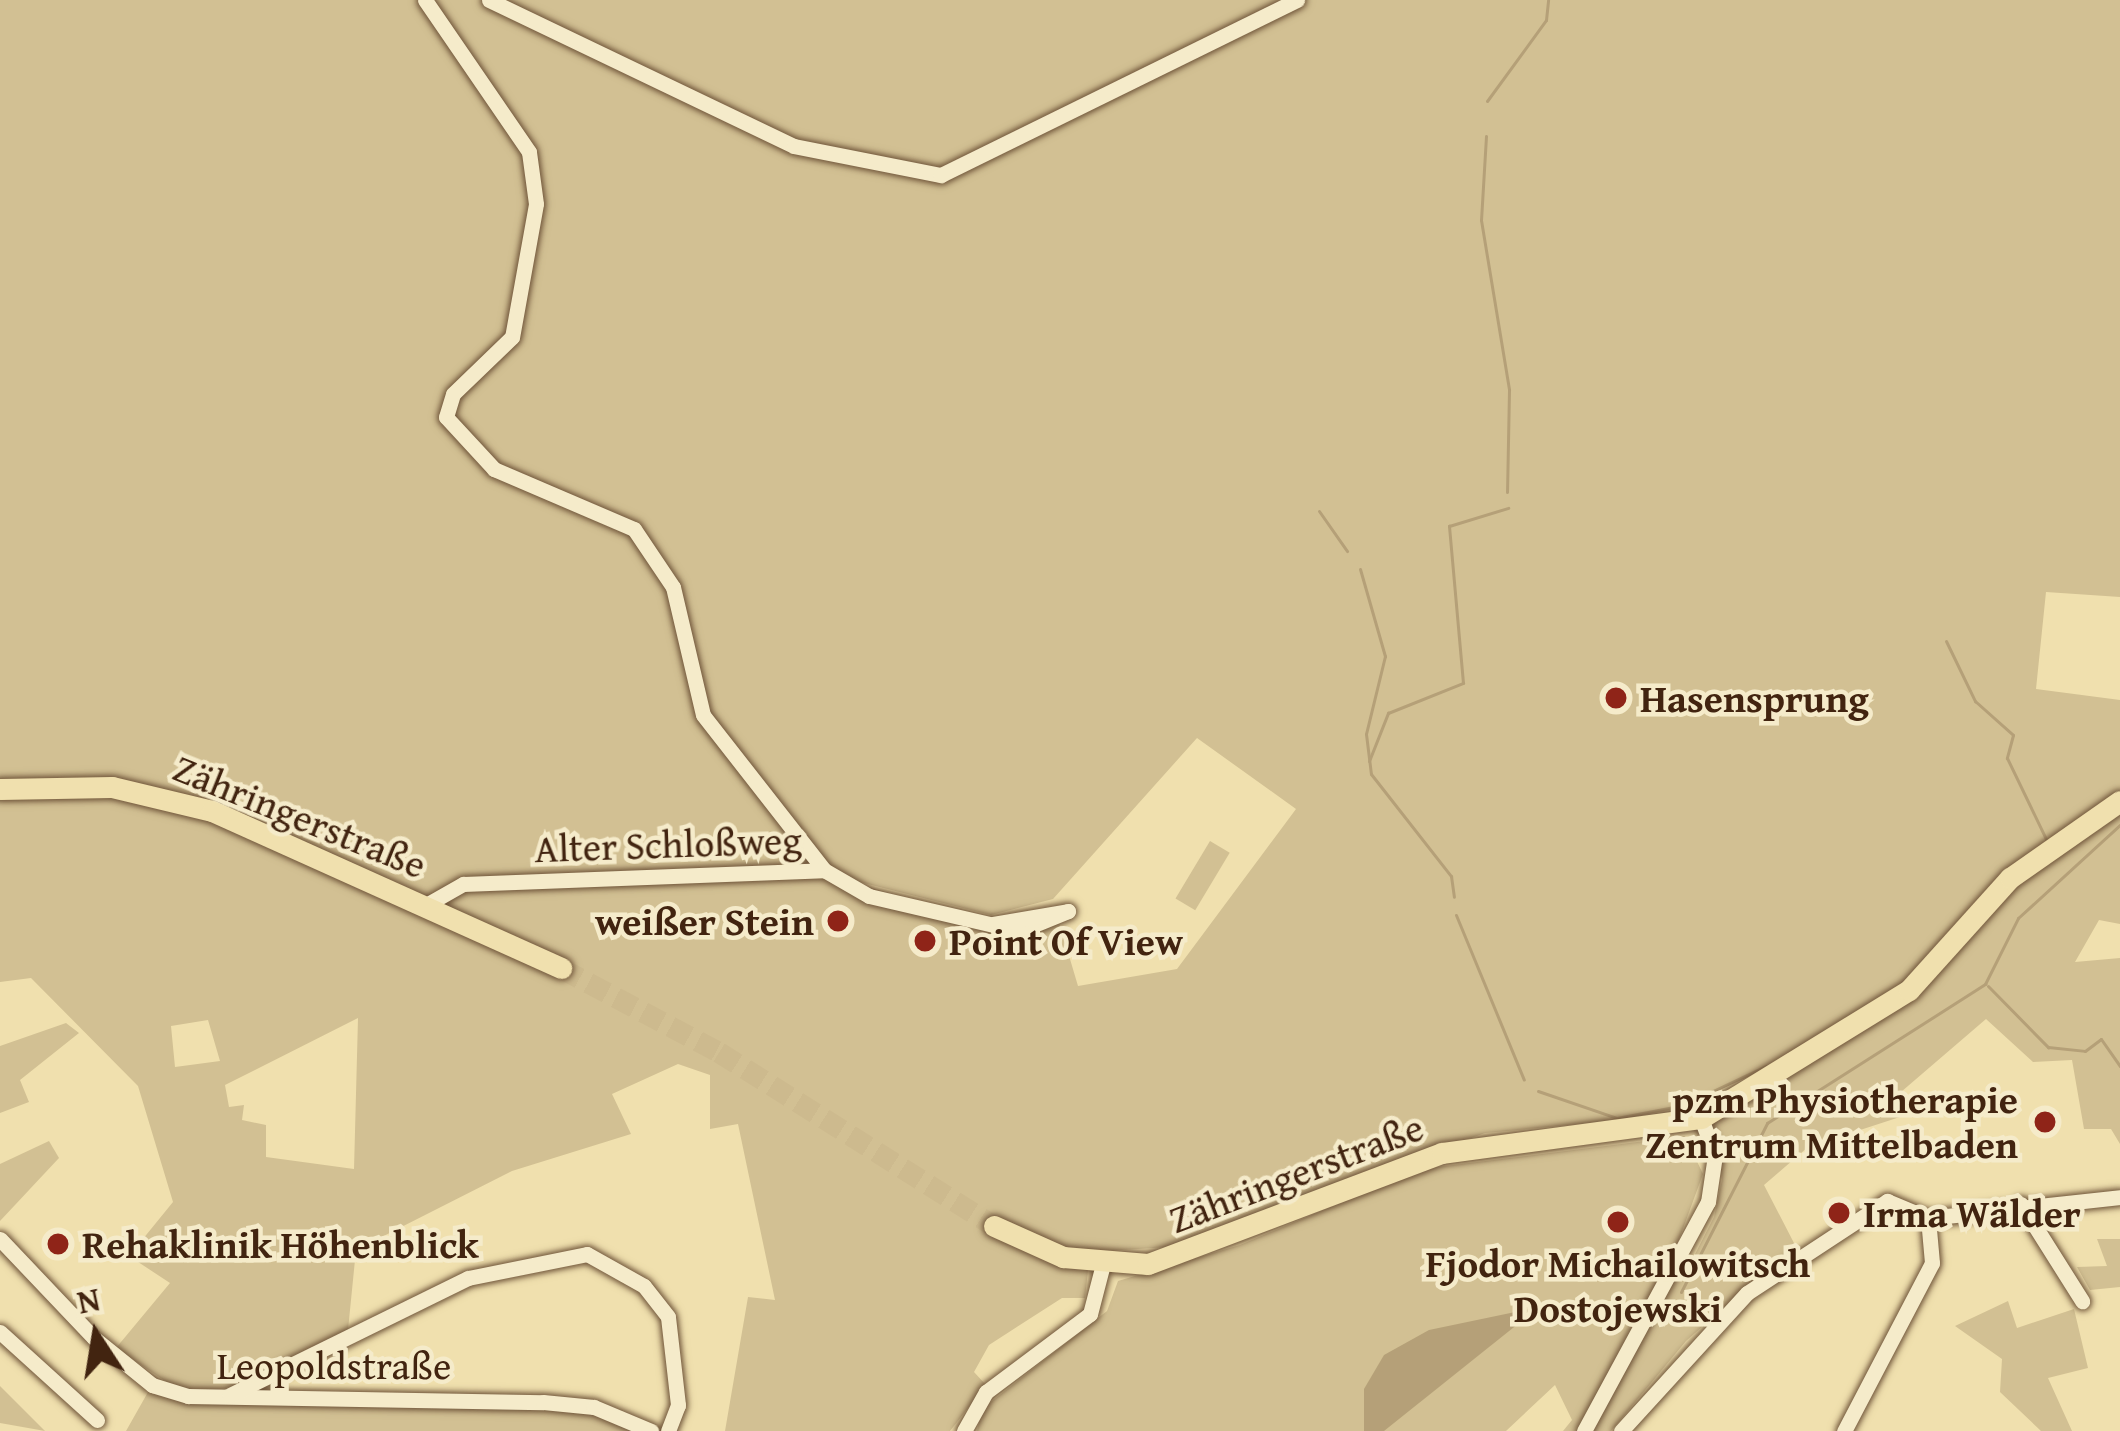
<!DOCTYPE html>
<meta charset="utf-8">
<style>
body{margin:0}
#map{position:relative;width:2120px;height:1431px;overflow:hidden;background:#f0e0ae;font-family:"Gentium Book Plus",serif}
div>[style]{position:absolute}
.green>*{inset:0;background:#d2c093;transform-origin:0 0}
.water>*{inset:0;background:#b5a078}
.stream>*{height:3px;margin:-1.5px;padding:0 1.5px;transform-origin:1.5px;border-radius:1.5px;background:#b5a078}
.major-tunnel>*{height:21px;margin-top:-10.5px;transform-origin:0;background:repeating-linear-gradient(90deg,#cdba8e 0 21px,transparent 0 31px)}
.roads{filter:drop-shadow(0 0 3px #6e5338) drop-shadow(0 0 3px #6e5338)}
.minor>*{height:15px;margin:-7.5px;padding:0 7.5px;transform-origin:7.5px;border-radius:7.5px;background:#f5ebca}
.major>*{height:21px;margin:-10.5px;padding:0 10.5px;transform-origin:10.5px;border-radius:10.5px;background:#f0e0ae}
.dots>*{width:33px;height:33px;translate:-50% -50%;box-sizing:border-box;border:6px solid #f5ebca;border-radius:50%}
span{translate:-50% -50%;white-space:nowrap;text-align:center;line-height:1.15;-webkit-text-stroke:9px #f5ebca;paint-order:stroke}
.poi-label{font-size:39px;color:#422410;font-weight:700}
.left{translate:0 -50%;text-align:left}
.right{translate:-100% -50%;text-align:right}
.street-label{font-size:39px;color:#422410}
.north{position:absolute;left:36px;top:1275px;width:120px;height:120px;-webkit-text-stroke:9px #f5ebca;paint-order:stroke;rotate:348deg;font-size:33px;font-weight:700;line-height:48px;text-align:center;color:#422410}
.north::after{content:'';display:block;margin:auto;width:42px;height:54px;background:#422410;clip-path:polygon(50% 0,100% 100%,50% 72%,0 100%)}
</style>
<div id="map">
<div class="green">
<i style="clip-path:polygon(evenodd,0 0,2120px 0,2120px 597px,2046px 592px,2036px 689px,2120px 700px,2120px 791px,1998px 878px,1961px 948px,2035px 866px,2120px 807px,2120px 924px,2099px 920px,2075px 962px,2120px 958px,2120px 1144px,2111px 1129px,2084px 1129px,2072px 1060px,2033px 1062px,1986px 1019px,1894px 1098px,1900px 1117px,1808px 1147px,1764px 1185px,1795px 1245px,1686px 1341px,1611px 1431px,1563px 1431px,1572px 1420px,1555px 1385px,1506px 1431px,977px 1431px,982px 1409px,1107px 1311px,1118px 1281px,1240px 1245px,1421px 1169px,1685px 1136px,1703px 1174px,1663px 1283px,1692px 1260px,1714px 1217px,1722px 1180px,1713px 1123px,1780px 1084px,1781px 1060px,1665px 1116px,1485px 1133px,1169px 1247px,1090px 1252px,1085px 1298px,1062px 1298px,989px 1345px,974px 1372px,986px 1385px,950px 1431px,725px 1431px,748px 1297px,775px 1300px,738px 1124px,710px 1129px,710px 1075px,678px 1064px,612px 1094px,631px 1134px,512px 1171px,356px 1250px,348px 1330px,239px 1385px,193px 1395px,594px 1407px,651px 1431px,126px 1431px,152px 1385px,180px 1391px,116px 1348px,170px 1283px,129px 1256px,173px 1202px,138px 1086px,31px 978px,0 982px,0 0,1197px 738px,1296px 809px,1177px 969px,1078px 986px,1059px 922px,978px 922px,832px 875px,991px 915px,1053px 899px,1197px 738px,0 0,358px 1018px,354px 1169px,266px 1157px,266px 1125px,242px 1120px,244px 1105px,229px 1107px,225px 1085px,358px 1018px,0 0,208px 1020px,220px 1061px,175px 1067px,171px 1026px,208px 1020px)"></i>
<i style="left:1210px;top:841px;width:23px;height:67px;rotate:31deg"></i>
<i style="clip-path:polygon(66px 1023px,79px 1033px,20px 1080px,29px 1102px,0 1113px,0 1046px)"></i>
<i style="clip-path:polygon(49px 1141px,59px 1158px,0 1221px,0 1164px)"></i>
<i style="clip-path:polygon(2097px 1239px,2120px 1239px,2120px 1287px,2090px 1290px,2077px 1267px,2107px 1266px)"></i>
<i style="clip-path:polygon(2008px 1301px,2017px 1328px,2074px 1309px,2088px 1368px,2048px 1378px,2072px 1431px,2041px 1431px,2000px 1392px,2002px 1359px,1955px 1326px)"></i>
<i style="clip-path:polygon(0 1386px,45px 1431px,0 1423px)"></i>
</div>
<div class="water">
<i style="clip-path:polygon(1539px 1307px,1384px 1431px,1364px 1431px,1364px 1389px,1384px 1355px,1429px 1330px)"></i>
</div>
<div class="stream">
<i style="left:1487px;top:101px;width:100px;rotate:-53.9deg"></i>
<i style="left:1546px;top:20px;width:20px;rotate:-84deg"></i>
<i style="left:1486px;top:136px;width:84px;rotate:93.4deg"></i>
<i style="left:1481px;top:220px;width:172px;rotate:80.6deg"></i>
<i style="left:1509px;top:390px;width:102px;rotate:91.1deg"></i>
<i style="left:1319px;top:511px;width:49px;rotate:55deg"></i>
<i style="left:1360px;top:569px;width:91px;rotate:74deg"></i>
<i style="left:1385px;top:656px;width:80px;rotate:103.7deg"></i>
<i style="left:1366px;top:734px;width:40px;rotate:82.9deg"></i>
<i style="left:1371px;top:774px;width:130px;rotate:51.9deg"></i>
<i style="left:1451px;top:876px;width:21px;rotate:82deg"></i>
<i style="left:1946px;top:641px;width:67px;rotate:64.2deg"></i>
<i style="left:1975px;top:701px;width:51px;rotate:41.8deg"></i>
<i style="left:2013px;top:735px;width:24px;rotate:105deg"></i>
<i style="left:2007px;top:758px;width:90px;rotate:64.3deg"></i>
<i style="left:1369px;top:761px;width:52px;rotate:-68.4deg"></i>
<i style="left:1388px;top:713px;width:81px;rotate:-21.8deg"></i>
<i style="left:1463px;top:683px;width:158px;rotate:-95.1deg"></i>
<i style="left:1449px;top:526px;width:62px;rotate:-17deg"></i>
<i style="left:1456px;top:915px;width:178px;rotate:67.6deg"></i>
<i style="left:1988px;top:986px;width:86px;rotate:45.5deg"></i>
<i style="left:2048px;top:1047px;width:37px;rotate:6deg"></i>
<i style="left:2085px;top:1051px;width:20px;rotate:-37deg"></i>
<i style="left:2101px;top:1039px;width:33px;rotate:55deg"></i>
<i style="left:1538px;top:1091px;width:83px;rotate:18.9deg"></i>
<i style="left:1617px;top:1118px;width:67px;rotate:-11.1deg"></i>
<i style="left:1683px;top:1105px;width:92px;rotate:-25.2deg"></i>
<i style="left:1681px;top:1292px;width:190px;rotate:-63deg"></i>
<i style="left:1767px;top:1123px;width:259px;rotate:-32.5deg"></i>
<i style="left:1985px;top:984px;width:74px;rotate:-63.4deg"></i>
<i style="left:2018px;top:918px;width:138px;rotate:-42.4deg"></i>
</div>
<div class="major-tunnel">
<i style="left:561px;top:968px;width:179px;rotate:28deg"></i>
<i style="left:719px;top:1052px;width:325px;rotate:32.3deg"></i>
</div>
<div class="roads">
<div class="minor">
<i style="left:425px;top:0;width:184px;rotate:55.6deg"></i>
<i style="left:529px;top:152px;width:52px;rotate:82.3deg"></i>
<i style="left:536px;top:204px;width:135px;rotate:100.2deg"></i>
<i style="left:512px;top:337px;width:82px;rotate:136deg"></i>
<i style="left:453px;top:394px;width:24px;rotate:107deg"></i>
<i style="left:446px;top:417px;width:71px;rotate:47.3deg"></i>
<i style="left:494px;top:469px;width:152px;rotate:23.2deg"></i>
<i style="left:634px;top:529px;width:70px;rotate:56.1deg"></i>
<i style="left:673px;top:587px;width:131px;rotate:76.8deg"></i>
<i style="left:703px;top:715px;width:197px;rotate:52deg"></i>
<i style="left:489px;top:0;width:338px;rotate:25.6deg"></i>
<i style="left:794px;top:146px;width:150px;rotate:11.2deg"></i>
<i style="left:941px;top:175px;width:397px;rotate:-26.2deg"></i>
<i style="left:824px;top:870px;width:52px;rotate:30deg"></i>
<i style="left:869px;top:896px;width:154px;rotate:13.1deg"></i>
<i style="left:1019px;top:931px;width:53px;rotate:-22.2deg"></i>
<i style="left:426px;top:905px;width:43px;rotate:-29.6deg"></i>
<i style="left:463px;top:884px;width:361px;rotate:-2.2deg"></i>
<i style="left:993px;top:924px;width:76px;rotate:-9.8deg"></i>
<i style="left:2021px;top:1204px;width:115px;rotate:57.8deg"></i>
<i style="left:1928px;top:1218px;width:193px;rotate:-6.2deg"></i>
<i style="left:0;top:1239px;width:137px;rotate:46.5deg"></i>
<i style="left:94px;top:1338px;width:75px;rotate:39deg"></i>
<i style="left:152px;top:1385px;width:38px;rotate:17deg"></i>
<i style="left:188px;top:1396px;width:355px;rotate:1deg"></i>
<i style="left:543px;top:1402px;width:51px;rotate:5.6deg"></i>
<i style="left:594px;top:1407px;width:62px;rotate:22.8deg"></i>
<i style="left:0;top:1332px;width:131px;rotate:42.2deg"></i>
<i style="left:230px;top:1395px;width:265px;rotate:-26.2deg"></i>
<i style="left:468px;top:1278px;width:121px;rotate:-11.4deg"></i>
<i style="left:587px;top:1254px;width:65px;rotate:29.3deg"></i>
<i style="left:644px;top:1286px;width:39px;rotate:52deg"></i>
<i style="left:668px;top:1317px;width:89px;rotate:83.5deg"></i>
<i style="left:678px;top:1405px;width:28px;rotate:111deg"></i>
<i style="left:964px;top:1431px;width:45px;rotate:-60.6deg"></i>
<i style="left:986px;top:1392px;width:130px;rotate:-36.9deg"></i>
<i style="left:1090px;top:1314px;width:52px;rotate:-75.4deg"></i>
<i style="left:1584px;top:1431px;width:260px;rotate:-61.6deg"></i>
<i style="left:1708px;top:1202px;width:48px;rotate:-81.5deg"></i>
<i style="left:1715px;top:1155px;width:40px;rotate:-111deg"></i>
<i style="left:1621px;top:1431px;width:187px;rotate:-47.6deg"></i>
<i style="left:1747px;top:1293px;width:168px;rotate:-33.3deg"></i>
<i style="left:1887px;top:1201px;width:44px;rotate:22.5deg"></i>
<i style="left:1928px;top:1218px;width:45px;rotate:84.9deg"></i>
<i style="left:1932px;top:1263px;width:190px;rotate:117.6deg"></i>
</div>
<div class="major">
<i style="left:0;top:789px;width:112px;rotate:-1deg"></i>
<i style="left:112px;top:787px;width:103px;rotate:13.5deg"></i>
<i style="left:212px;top:811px;width:383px;rotate:24.2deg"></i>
<i style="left:994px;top:1226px;width:76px;rotate:24.2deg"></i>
<i style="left:1063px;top:1257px;width:85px;rotate:4.7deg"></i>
<i style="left:1148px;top:1264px;width:314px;rotate:-20.7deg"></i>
<i style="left:1442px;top:1153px;width:261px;rotate:-7.7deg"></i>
<i style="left:1701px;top:1118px;width:244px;rotate:-31.6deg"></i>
<i style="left:1909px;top:990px;width:151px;rotate:-48deg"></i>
<i style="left:2010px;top:878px;width:134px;rotate:-35deg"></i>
</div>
</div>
<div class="dots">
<i style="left:1616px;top:698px;background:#8f2418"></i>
<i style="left:838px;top:921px;background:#8f2418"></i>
<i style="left:925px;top:941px;background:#8f2418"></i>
<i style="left:2045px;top:1122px;background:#8f2418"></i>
<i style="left:1839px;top:1213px;background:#8f2418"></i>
<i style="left:1618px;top:1222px;background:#8f2418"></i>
<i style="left:58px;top:1244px;background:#8f2418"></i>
</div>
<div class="poi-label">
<span class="left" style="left:1640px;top:698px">Hasensprung</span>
<span class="right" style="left:814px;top:921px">weißer Stein</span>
<span class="left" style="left:949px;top:941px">Point Of View</span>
<span class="right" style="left:2018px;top:1122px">pzm Physiotherapie<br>Zentrum Mittelbaden</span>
<span class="left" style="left:1863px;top:1213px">Irma Wälder</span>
<span class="left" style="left:82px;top:1244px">Rehaklinik Höhenblick</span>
<span style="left:1618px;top:1286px">Fjodor Michailowitsch<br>Dostojewski</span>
</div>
<div class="street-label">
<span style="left:300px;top:816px;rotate:22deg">Zähringerstraße</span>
<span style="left:668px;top:844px;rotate:-2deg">Alter Schloßweg</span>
<span style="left:1296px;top:1173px;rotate:-21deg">Zähringerstraße</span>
<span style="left:334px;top:1365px">Leopoldstraße</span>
</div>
<div class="north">N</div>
</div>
